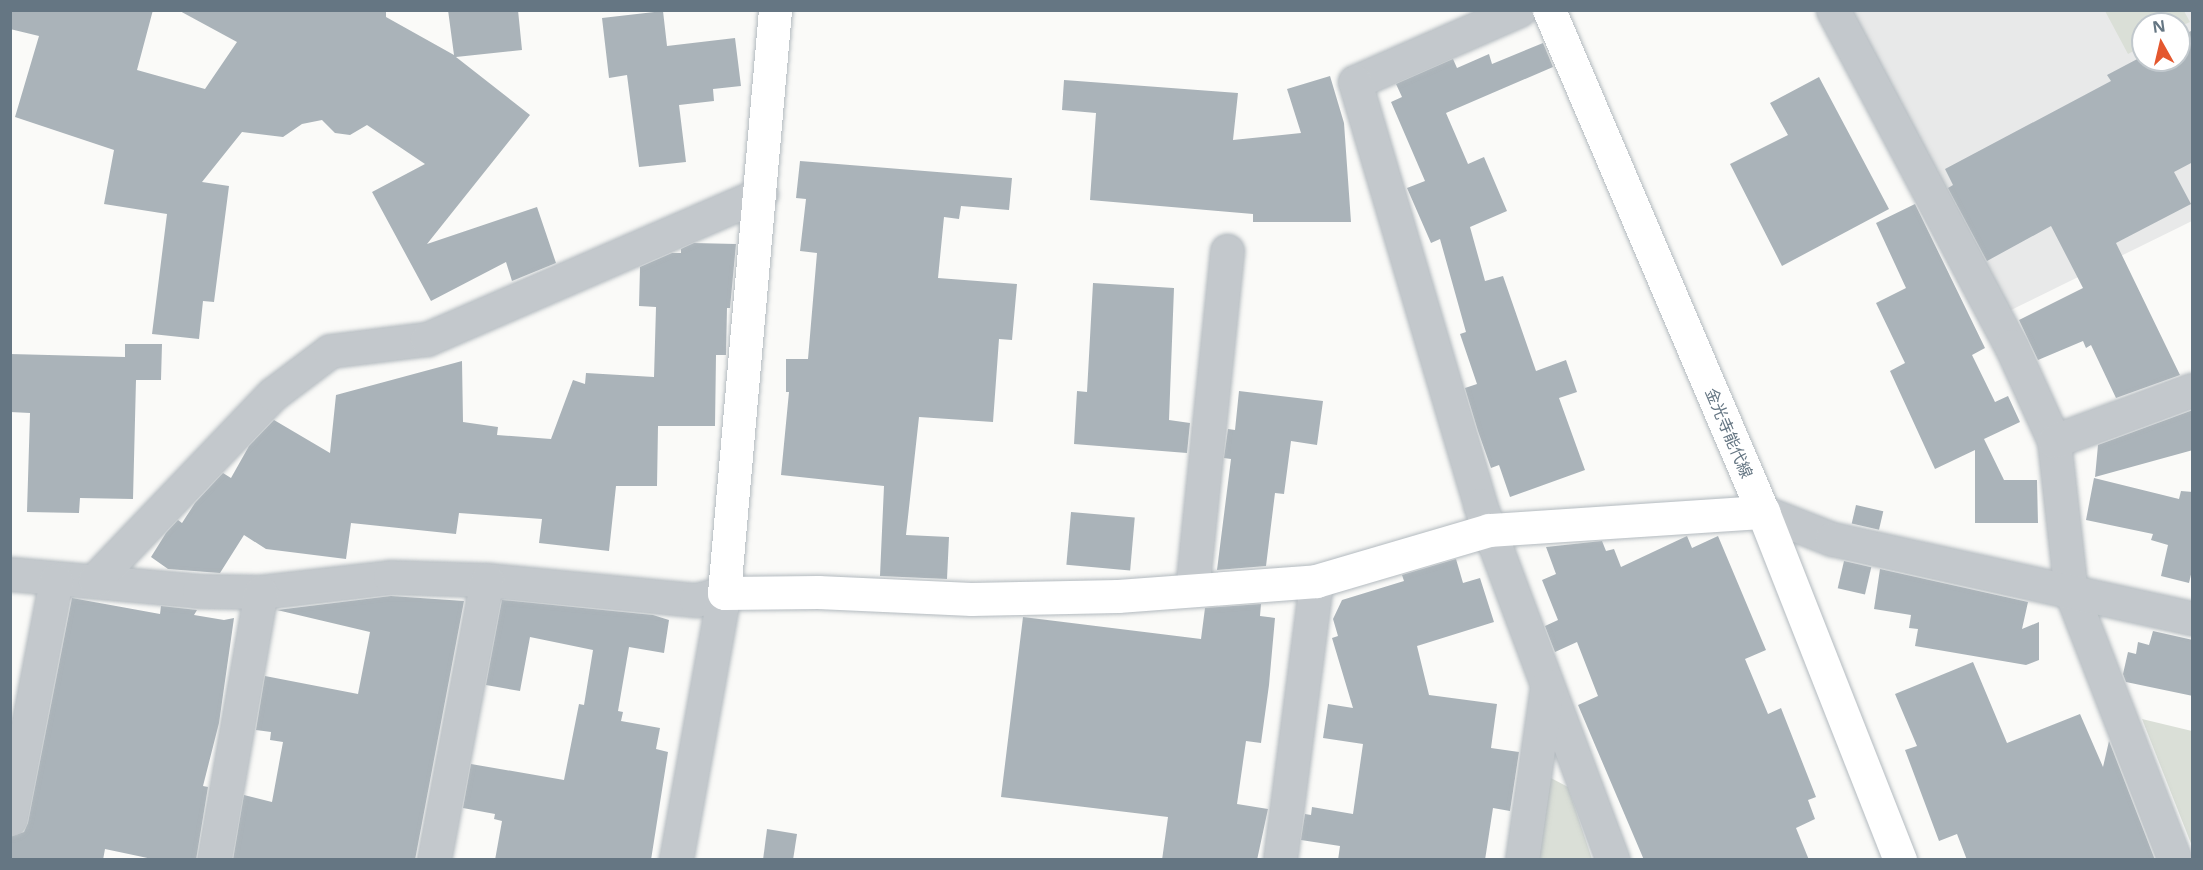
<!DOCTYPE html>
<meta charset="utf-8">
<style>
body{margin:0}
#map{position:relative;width:2203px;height:870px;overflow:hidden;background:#fafaf8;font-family:"Open Sans","Noto Sans JP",sans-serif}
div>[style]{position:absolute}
.built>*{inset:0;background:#e8e9e9}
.green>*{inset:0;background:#dadfd7}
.building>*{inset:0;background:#aab3b9;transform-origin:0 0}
.roads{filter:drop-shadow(0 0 2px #b3babf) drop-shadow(0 0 2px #b3babf)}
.street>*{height:33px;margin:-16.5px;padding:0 16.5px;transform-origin:16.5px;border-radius:16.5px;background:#c3c8cc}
.secondary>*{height:33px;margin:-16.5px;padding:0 16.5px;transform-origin:16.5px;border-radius:16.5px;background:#fff}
span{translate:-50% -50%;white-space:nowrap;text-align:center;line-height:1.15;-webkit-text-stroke:6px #fff;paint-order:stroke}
.street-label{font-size:16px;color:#657683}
.frame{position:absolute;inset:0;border:12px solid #657683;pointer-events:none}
.north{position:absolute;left:2131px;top:12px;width:60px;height:60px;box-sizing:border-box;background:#fff;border:2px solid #c1c8cd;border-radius:50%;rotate:352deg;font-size:16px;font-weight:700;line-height:24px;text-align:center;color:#657683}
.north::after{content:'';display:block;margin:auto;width:21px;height:27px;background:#e4572e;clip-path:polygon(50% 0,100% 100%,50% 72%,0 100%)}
</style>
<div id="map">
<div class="built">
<i style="clip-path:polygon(evenodd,1852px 11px,2192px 11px,2192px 221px,2009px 311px,1852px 11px,2143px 24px,2179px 24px,2179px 60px,2143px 60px,2143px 24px)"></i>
</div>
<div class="green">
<i style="clip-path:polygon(2105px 11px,2184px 11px,2190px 22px,2179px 27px,2179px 24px,2143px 24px,2143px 46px,2128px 54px)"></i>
<i style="clip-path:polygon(2142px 719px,2192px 731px,2192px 846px)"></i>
<i style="clip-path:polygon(1549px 777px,1568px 787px,1592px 859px,1539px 860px)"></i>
</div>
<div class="building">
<i style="clip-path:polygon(10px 10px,153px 10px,137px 70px,205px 89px,237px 42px,178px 10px,386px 10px,386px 17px,454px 55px,448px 10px,518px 10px,522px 50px,456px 57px,530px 115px,427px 244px,537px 207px,556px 263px,512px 281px,506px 262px,431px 301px,372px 192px,425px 164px,367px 125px,350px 135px,335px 133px,322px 120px,302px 124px,283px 137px,242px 132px,202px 182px,229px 186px,214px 302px,203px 301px,199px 339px,152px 334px,167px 214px,104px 204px,114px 150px,15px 117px,39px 36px,10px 29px)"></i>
<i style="clip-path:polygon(663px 11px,667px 46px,735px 38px,741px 86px,713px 89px,714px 101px,679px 105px,686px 162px,639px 167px,627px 75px,609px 78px,602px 18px)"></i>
<i style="clip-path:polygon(2193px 30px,2193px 162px,2174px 172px,2191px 204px,2116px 243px,2180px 375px,2116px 398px,2091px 345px,2086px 348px,2083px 341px,2038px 360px,2019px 320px,2083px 288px,2051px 226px,1987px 261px,1948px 188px,1953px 185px,1945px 169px,2111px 81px,2107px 75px,2143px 56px,2143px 60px,2179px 60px,2179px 37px)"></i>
<i style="clip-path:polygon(1543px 43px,1553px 67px,1446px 113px,1468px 164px,1484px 157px,1507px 211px,1470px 227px,1485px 281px,1503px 276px,1536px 371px,1566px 360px,1577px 392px,1559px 398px,1585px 470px,1510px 497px,1499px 465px,1491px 468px,1478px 431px,1465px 388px,1477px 384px,1460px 334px,1466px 332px,1440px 239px,1431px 243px,1407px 188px,1425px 181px,1391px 102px,1402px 97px,1396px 84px,1453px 59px,1457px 68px,1489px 54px,1492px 64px)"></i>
<i style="clip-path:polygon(1330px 76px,1344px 123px,1351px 222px,1253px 222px,1253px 214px,1090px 200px,1096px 113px,1062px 110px,1064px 80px,1238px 93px,1233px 140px,1301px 133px,1287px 89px)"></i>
<i style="clip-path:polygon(1819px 77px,1889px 209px,1782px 266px,1730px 164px,1788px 135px,1770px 103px)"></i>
<i style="clip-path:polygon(800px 161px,1012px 178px,1009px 210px,961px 206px,959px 219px,944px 217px,938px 278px,1017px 284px,1012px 340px,999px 339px,993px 422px,919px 417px,906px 535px,949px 537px,947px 579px,880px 576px,884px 486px,781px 475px,789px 392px,786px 392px,786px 359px,808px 359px,817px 253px,800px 251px,806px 199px,796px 198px)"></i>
<i style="clip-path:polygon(1915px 204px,1985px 348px,1972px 355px,1995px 402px,2008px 396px,2020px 422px,1984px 439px,2004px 480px,2037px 480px,2038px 523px,1975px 523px,1975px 450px,1935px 469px,1890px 371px,1905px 363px,1876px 303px,1906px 288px,1876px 223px)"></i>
<i style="clip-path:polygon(694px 243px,736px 244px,730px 308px,727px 308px,726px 355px,716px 355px,715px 426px,658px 426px,657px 486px,616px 486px,609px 551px,539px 543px,542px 519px,459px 513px,456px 534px,351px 523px,346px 559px,266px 549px,244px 535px,220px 573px,168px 569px,151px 557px,166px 533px,178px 520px,182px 523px,195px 503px,223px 473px,231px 478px,249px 446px,274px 420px,330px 453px,336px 395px,462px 361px,463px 422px,498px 427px,497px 435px,551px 439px,573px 380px,585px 384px,586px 373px,654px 377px,656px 307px,639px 306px,640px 267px,672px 253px,681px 253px,681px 249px)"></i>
<i style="clip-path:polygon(1093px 283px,1174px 288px,1169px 420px,1190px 423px,1187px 453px,1074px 444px,1077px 391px,1087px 392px)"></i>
<i style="clip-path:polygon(125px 344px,162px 344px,161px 380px,136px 380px,133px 499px,80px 498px,79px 513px,27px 512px,30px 413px,10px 412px,10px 354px,125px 357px)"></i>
<i style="clip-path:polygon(1239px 391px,1323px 401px,1317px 445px,1291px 441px,1284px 494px,1275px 493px,1266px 566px,1217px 570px,1231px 459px,1224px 458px,1228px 429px,1235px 430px)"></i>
<i style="clip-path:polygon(2193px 410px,2193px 450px,2095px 477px,2098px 445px)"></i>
<i style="clip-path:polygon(2094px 478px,2179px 499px,2181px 491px,2193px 492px,2193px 566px,2189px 583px,2161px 576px,2168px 545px,2151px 540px,2153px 534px,2086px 520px)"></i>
<i style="left:1856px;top:505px;width:28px;height:19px;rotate:13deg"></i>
<i style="left:1071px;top:512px;width:64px;height:53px;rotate:5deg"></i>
<i style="clip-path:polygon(1687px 536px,1692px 548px,1718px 536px,1766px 650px,1745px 659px,1768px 714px,1781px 708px,1816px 797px,1808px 800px,1815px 819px,1796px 828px,1809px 860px,1644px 860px,1578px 705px,1598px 696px,1577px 642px,1555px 652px,1545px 626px,1558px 620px,1542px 580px,1556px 574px,1546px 547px,1602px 541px,1606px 551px,1614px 549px,1621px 567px)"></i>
<i style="clip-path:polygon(1456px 559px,1463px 583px,1480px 578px,1494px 622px,1417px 646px,1429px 695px,1497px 704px,1491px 748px,1519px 752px,1510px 811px,1493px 808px,1485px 860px,1338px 860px,1340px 846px,1301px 840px,1305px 814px,1311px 815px,1312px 807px,1353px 814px,1363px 744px,1323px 738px,1328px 704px,1353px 708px,1332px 638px,1338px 636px,1333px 619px,1342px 600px,1404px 581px,1402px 575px)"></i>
<i style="left:1844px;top:561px;width:28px;height:28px;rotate:13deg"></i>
<i style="clip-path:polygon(1880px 569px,2028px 602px,2022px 629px,2039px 622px,2039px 660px,2026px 665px,1915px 646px,1918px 629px,1909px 628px,1911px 615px,1874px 609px)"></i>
<i style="clip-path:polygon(391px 596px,464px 601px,415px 860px,233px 860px,244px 795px,272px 802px,283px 742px,270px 740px,271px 732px,256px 730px,265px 676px,358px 694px,370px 632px,277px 610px)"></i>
<i style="clip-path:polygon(72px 598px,160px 614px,161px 606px,197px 610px,194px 615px,224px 620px,234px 618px,219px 723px,203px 786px,208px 787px,196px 860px,157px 860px,105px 849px,103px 860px,10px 860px,10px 837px,24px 832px,28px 823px)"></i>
<i style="clip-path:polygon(502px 600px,653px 615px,669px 620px,664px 653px,629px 647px,618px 711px,623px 712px,621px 721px,660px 728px,656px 749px,668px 752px,651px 860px,495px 860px,502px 821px,494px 819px,495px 814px,463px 808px,471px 764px,564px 780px,579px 704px,584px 705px,593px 650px,530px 637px,520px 691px,486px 685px)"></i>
<i style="clip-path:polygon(1261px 604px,1260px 616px,1275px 618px,1269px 685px,1261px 743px,1246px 741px,1237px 804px,1268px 809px,1257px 860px,1162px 860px,1168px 817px,1001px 797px,1023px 617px,1201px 639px,1205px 608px)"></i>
<i style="clip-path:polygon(2153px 631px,2193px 640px,2193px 696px,2126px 682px,2123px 674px,2128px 652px,2136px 654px,2138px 642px,2149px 645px)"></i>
<i style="clip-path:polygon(1973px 662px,2007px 743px,2080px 714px,2103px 767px,2109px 741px,2155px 860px,1967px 860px,1957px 834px,1939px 841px,1905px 750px,1917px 746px,1895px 694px)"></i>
<i style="clip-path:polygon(767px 829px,797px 834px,793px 860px,763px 860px)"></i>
</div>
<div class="roads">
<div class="street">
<i style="left:1519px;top:10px;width:179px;rotate:156.3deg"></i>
<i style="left:1355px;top:82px;width:441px;rotate:73.5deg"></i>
<i style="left:1480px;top:505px;width:379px;rotate:69.5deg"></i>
<i style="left:1833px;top:10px;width:380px;rotate:62.1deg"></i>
<i style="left:2011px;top:346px;width:104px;rotate:65.6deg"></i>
<i style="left:2054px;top:441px;width:152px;rotate:83.6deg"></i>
<i style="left:2071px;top:592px;width:287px;rotate:68.8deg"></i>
<i style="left:2054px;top:441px;width:147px;rotate:-20.3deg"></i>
<i style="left:1763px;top:512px;width:74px;rotate:21.4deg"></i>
<i style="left:1832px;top:539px;width:369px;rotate:12.4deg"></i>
<i style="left:10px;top:574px;width:190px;rotate:5.1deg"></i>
<i style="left:199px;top:591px;width:62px;rotate:0.9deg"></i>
<i style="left:261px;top:592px;width:130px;rotate:-6.6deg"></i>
<i style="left:390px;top:577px;width:97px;rotate:1.8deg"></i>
<i style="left:487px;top:580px;width:210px;rotate:5.5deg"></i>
<i style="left:696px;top:600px;width:29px;rotate:-14deg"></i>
<i style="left:724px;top:593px;width:271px;rotate:100.2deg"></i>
<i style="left:95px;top:580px;width:257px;rotate:-46.3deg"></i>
<i style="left:273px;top:394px;width:71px;rotate:-37deg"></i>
<i style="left:330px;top:351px;width:98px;rotate:-7.1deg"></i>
<i style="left:427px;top:339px;width:364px;rotate:-23.5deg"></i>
<i style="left:1192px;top:590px;width:341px;rotate:-84.1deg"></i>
<i style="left:10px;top:819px;width:243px;rotate:-79.1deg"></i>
<i style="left:214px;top:860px;width:272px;rotate:-80.1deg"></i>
<i style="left:434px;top:860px;width:285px;rotate:-79.3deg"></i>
<i style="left:1280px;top:860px;width:281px;rotate:-82.6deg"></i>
<i style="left:1522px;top:860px;width:176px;rotate:-81.8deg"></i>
</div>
<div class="secondary">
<i style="left:775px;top:10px;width:585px;rotate:95deg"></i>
<i style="left:724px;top:593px;width:94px;rotate:-0.6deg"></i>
<i style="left:818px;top:592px;width:153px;rotate:2.6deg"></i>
<i style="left:971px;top:599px;width:147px;rotate:-1.2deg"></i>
<i style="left:1118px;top:596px;width:199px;rotate:-4.3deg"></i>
<i style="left:1316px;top:581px;width:180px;rotate:-16.4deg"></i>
<i style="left:1489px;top:530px;width:275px;rotate:-3.8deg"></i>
<i style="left:1549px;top:10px;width:546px;rotate:66.91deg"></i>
<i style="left:1763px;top:512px;width:374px;rotate:68.5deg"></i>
</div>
</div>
<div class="street-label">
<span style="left:1729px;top:433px;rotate:67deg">金光寺能代線</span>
</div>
<div class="frame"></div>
<div class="north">N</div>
</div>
